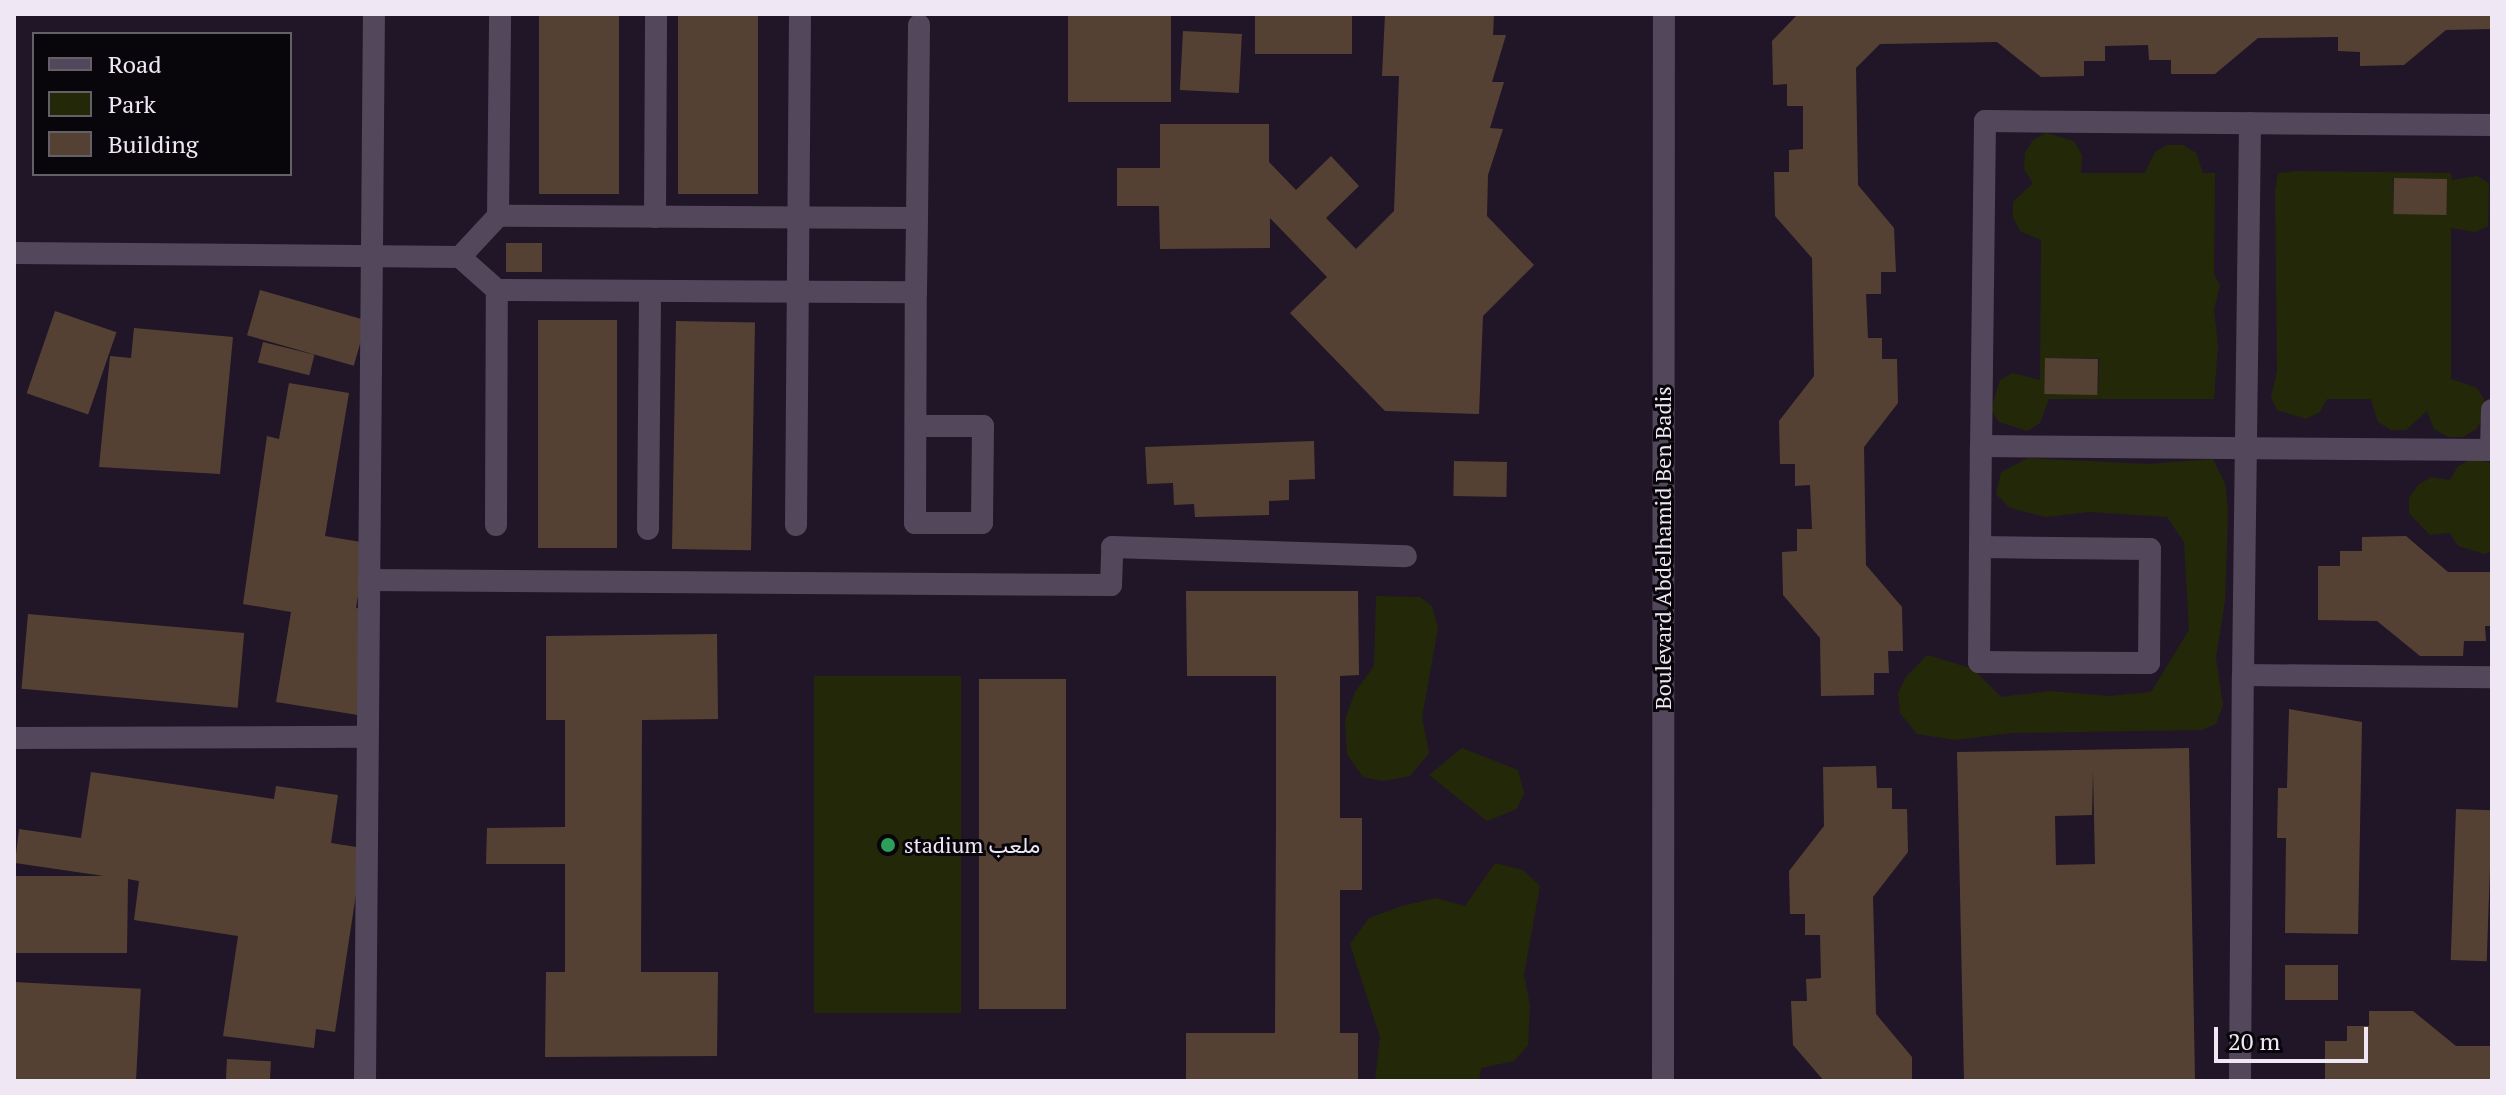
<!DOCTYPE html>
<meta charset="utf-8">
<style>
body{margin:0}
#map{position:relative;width:2506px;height:1095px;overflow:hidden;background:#211627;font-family:"PT Serif",Vazirmatn,serif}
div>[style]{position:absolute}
.green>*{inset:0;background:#232908;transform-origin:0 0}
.building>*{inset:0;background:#554133;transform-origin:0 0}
.minor>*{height:22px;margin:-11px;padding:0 11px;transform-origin:11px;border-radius:11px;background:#53475b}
.secondary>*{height:22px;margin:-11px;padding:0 11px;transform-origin:11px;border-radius:11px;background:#53475b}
.dots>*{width:22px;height:22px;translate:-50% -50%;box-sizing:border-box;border:4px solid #08050b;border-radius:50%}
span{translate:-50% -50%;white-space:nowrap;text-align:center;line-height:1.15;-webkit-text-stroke:6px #08050b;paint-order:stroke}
.street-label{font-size:22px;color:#efe8f4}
.poi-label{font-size:22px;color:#efe8f4}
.left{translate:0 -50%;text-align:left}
.frame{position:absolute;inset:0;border:16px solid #efe8f4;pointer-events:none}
.legend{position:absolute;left:32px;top:32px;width:260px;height:144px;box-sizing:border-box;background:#08050b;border:2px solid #646068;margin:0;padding:10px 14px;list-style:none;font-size:24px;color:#efe8f4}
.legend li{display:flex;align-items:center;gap:16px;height:40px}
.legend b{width:40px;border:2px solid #646068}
.scale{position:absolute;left:2214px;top:1027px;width:154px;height:36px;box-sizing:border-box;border:4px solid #efe8f4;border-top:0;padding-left:10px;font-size:24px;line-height:28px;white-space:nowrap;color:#efe8f4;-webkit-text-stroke:6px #08050b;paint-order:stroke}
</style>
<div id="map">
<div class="green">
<i style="clip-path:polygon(evenodd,2046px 133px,2074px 141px,2082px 155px,2081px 173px,2145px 173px,2155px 152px,2167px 145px,2183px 145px,2196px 153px,2203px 173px,2215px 173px,2214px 274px,2220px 285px,2214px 309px,2218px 346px,2214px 399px,2049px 399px,2040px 423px,2027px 431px,1999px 422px,1991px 409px,2000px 380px,2013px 373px,2040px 380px,2041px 240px,2020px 231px,2013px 217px,2013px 202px,2033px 183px,2024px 169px,2025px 153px,2033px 140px,2046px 133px,2046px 358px,2099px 358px,2098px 394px,2048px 394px,2046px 358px)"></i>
<i style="clip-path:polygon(evenodd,2297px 171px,2451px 173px,2452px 180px,2477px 176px,2489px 183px,2488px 226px,2475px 232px,2451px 228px,2451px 379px,2477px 388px,2485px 401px,2484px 417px,2476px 429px,2463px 437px,2448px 437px,2434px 429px,2427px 411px,2406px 430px,2391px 430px,2378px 422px,2371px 399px,2327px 399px,2320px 412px,2306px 419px,2277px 410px,2271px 397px,2277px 371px,2275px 191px,2278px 173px,2297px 171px,2393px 178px,2446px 179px,2440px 214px,2393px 214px,2393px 178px)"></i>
<i style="clip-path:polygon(2028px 458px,2148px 464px,2213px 459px,2225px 483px,2228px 509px,2225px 601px,2216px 658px,2223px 705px,2216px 724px,2202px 730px,2011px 733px,1955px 740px,1917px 734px,1900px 713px,1898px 694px,1905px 678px,1927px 655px,1973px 669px,2001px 697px,2050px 691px,2109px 696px,2151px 692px,2189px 630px,2184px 542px,2167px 517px,2089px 512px,2046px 517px,2010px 508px,1996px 494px,2001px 472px)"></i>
<i style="clip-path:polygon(2472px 459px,2492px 463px,2492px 551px,2485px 554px,2458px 546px,2450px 533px,2430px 535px,2409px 513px,2409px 498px,2418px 485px,2431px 477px,2450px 480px,2458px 466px)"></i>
<i style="clip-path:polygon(1376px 596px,1420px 597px,1432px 606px,1438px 628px,1422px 717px,1429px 753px,1410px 776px,1383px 781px,1363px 777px,1347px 754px,1345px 720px,1355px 692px,1374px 666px)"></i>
<i style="left:961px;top:676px;width:337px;height:147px;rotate:90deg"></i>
<i style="clip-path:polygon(1462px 748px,1518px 770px,1524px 793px,1517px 809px,1487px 821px,1429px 775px)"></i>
<i style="clip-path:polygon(1495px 863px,1523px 870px,1540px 886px,1524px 974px,1530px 1006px,1528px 1045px,1514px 1061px,1481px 1068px,1479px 1081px,1375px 1081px,1380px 1037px,1350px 944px,1369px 918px,1402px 906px,1436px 898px,1465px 906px)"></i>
</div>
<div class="building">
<i style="left:539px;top:14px;width:80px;height:180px"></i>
<i style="left:678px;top:14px;width:80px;height:180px"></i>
<i style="left:1068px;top:14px;width:103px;height:88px"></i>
<i style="left:1255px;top:14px;width:97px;height:40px"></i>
<i style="clip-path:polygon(1385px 14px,1494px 14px,1493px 35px,1506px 35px,1492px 82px,1504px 82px,1490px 128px,1503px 129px,1488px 175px,1487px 216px,1534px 265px,1483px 316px,1479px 414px,1385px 411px,1290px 313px,1327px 277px,1270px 218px,1270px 248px,1160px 249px,1159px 206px,1117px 206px,1117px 168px,1160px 168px,1160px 124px,1269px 124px,1269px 162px,1296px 190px,1331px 156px,1359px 186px,1326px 218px,1356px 249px,1394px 211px,1399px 76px,1382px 76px)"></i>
<i style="clip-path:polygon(1798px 14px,2492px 14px,2492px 29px,2446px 30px,2404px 65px,2360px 66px,2360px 52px,2338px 51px,2338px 37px,2258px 38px,2215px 74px,2171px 74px,2171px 60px,2149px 60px,2148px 45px,2105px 46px,2105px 61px,2084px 61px,2084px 76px,2041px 77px,1997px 42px,1880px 44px,1856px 68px,1858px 185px,1894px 228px,1896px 272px,1881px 272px,1881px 294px,1866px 294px,1868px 338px,1882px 338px,1882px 359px,1897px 359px,1898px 403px,1864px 447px,1866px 565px,1902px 607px,1903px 651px,1888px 651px,1889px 673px,1874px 673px,1874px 695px,1821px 696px,1820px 638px,1783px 595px,1782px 552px,1797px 551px,1797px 529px,1812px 529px,1810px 485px,1795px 486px,1795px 464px,1780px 464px,1779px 421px,1814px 376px,1812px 258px,1775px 216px,1774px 172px,1789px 172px,1789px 150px,1803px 149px,1803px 106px,1787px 106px,1787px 84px,1773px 85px,1772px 41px)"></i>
<i style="left:1183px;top:31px;width:59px;height:59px;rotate:3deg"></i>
<i style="left:2394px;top:178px;width:53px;height:36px;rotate:1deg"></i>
<i style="left:506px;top:243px;width:36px;height:29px"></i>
<i style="left:260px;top:290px;width:111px;height:47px;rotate:16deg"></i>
<i style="left:55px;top:311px;width:65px;height:87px;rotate:19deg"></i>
<i style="left:538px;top:320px;width:79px;height:228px"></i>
<i style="left:676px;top:321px;width:79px;height:228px;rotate:1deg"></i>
<i style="clip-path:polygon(134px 328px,233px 337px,220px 474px,99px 467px,110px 356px,131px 358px)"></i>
<i style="left:263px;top:342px;width:53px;height:21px;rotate:14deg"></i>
<i style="left:2045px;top:358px;width:53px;height:36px;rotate:1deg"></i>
<i style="clip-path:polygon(289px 383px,349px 393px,325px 536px,367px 543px,356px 608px,375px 611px,358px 715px,276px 702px,291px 612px,243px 604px,267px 436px,279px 439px)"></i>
<i style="clip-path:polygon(1314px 441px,1315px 479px,1289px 480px,1289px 500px,1269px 501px,1269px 515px,1195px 517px,1194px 504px,1174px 505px,1173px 483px,1147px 484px,1145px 447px)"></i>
<i style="left:1454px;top:461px;width:53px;height:35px;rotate:1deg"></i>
<i style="clip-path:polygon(2406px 536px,2448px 572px,2492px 572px,2492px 626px,2485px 626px,2486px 641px,2464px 641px,2463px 656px,2420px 656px,2377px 621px,2318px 620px,2318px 566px,2340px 566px,2340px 551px,2362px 551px,2362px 537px)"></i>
<i style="clip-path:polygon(1186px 591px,1358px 591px,1359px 675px,1340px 676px,1340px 818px,1362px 818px,1362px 890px,1340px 890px,1340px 1033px,1358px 1033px,1358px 1081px,1186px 1081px,1186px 1033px,1275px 1033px,1276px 818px,1276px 676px,1187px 676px)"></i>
<i style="left:28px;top:614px;width:217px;height:75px;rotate:5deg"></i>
<i style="clip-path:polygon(717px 634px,718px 719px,642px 720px,641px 972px,718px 972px,717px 1056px,545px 1057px,546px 972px,565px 972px,565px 864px,486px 864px,487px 828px,565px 827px,565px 720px,546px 720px,546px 636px)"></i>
<i style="left:979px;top:679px;width:87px;height:330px"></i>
<i style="clip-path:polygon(2289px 709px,2362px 722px,2358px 934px,2285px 933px,2286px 838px,2277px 838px,2278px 788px,2287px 788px)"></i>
<i style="clip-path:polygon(evenodd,2189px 748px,2195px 1081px,1964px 1081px,1957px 752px,2189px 748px,2093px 771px,2095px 864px,2056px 865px,2055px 816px,2092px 815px,2093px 771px)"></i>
<i style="clip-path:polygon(1876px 766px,1877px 788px,1892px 788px,1892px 809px,1907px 809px,1908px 852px,1873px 897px,1876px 1014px,1912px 1057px,1912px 1081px,1824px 1081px,1793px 1045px,1791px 1001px,1807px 1001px,1806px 979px,1821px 978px,1820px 935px,1805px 935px,1805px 914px,1790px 914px,1789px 871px,1824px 826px,1823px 767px)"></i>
<i style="clip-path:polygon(91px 772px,274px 799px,276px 786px,338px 795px,331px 843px,363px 848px,335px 1032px,316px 1029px,314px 1048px,223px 1036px,238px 936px,134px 920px,139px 881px,128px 879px,127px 953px,15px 953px,16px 876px,104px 876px,15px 863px,19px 829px,81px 838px)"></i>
<i style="left:2456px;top:809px;width:36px;height:151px;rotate:2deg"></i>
<i style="left:2285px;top:965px;width:53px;height:35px"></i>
<i style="left:14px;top:982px;width:127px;height:99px;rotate:3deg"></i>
<i style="clip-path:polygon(2369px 1011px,2413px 1011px,2456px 1046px,2492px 1046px,2492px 1081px,2325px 1081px,2325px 1041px,2347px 1041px,2347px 1026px,2369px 1026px)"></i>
<i style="left:227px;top:1059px;width:44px;height:22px;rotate:3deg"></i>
</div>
<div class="minor">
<i style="left:2492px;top:125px;width:507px;rotate:-179.55deg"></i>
<i style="left:1985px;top:121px;width:325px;rotate:90.7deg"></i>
<i style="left:1981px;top:446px;width:510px;rotate:0.45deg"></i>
<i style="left:2491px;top:450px;width:40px;rotate:-88.6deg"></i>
<i style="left:655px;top:217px;width:203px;rotate:-89.7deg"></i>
<i style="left:917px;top:218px;width:193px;rotate:-89.4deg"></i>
<i style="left:14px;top:253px;width:446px;rotate:0.5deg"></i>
<i style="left:497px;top:290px;width:50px;rotate:-138.3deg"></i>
<i style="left:460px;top:257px;width:56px;rotate:-47.2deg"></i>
<i style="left:916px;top:426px;width:67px"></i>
<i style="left:983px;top:426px;width:97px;rotate:90.6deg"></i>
<i style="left:982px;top:523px;width:67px;rotate:180deg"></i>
<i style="left:915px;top:523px;width:231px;rotate:-89.8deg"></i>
<i style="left:496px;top:525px;width:235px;rotate:-89.8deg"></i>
<i style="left:497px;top:290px;width:419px;rotate:0.3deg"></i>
<i style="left:916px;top:292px;width:74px;rotate:-89.2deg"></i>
<i style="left:917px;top:218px;width:419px;rotate:-179.7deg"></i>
<i style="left:498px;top:216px;width:202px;rotate:-89.4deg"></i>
<i style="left:796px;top:525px;width:511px;rotate:-89.55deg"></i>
<i style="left:648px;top:529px;width:238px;rotate:-89.5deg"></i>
<i style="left:1980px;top:547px;width:170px;rotate:0.7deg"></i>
<i style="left:2150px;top:549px;width:114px;rotate:90.5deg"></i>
<i style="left:2149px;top:663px;width:170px;rotate:-179.7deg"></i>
<i style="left:1979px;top:662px;width:216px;rotate:-89.5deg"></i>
<i style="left:369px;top:580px;width:742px;rotate:0.39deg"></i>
<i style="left:1111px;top:585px;width:38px;rotate:-88deg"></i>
<i style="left:1112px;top:547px;width:294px;rotate:1.8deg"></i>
<i style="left:2243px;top:675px;width:552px;rotate:-89.27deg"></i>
<i style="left:14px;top:738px;width:353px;rotate:-0.2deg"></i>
<i style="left:365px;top:1081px;width:1067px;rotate:-89.52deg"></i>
<i style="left:2240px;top:1081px;width:406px;rotate:-89.6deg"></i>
<i style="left:2243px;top:675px;width:249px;rotate:0.5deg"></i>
</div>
<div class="secondary">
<i style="left:1663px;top:1081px;width:1067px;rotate:-89.95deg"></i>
</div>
<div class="dots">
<i style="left:888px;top:845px;background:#2e9e5b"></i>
</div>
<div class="street-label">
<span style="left:1663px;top:548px;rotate:-90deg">Boulevard Abdelhamid Ben Badis</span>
</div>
<div class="poi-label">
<span class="left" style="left:904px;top:845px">stadium ملعب</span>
</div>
<div class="frame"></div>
<ul class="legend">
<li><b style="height:10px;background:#53475b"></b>Road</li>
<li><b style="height:22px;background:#232908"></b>Park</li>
<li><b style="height:22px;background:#554133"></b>Building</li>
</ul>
<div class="scale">20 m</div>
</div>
